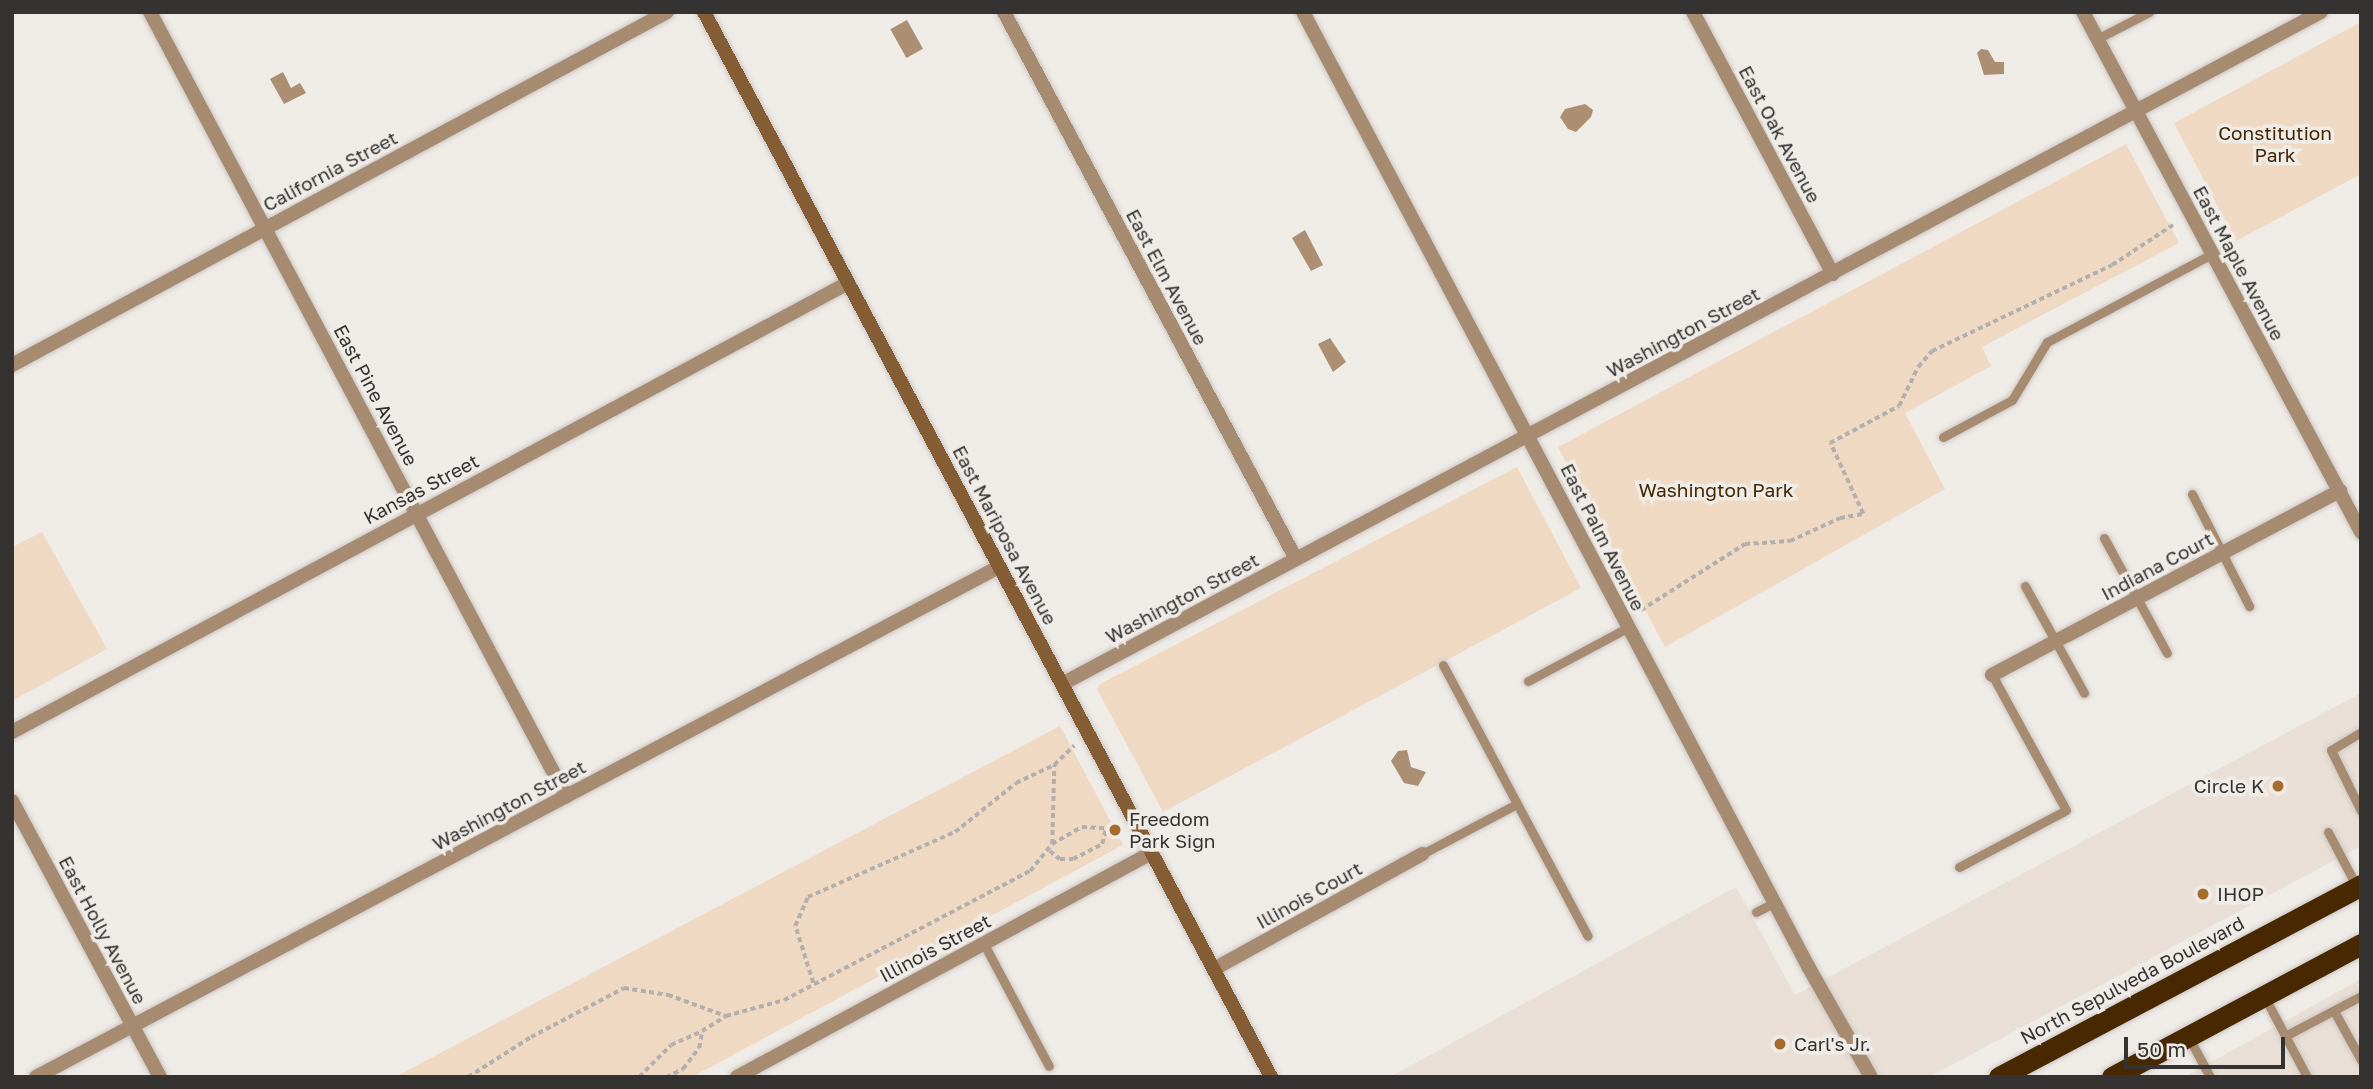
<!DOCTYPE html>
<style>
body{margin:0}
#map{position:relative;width:2373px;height:1089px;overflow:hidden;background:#efebe7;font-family:"Golos Text",sans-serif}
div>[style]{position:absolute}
.built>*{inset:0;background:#e9dfd6}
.green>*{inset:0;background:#efd9c3}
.water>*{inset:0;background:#ac8f72;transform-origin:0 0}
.path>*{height:3.5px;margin-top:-1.75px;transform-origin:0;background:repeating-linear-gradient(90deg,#b3afac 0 5px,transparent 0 8.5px)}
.roads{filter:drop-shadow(0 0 2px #cac6c3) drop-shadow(0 0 2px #cac6c3)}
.lane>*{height:9px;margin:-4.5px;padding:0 4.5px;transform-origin:4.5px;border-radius:4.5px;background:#a78b70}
.street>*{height:14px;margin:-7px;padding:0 7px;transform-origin:7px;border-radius:7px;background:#a78b70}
.secondary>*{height:14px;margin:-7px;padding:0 7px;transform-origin:7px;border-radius:7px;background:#855d34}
.highway>*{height:21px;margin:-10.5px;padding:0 10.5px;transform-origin:10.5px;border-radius:10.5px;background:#472801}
.dots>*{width:19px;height:19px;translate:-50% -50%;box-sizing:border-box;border:4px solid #efebe7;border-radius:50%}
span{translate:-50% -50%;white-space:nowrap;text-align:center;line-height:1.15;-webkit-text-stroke:7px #efebe7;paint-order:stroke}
.park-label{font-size:19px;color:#442600}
.street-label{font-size:19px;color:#353332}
.poi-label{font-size:19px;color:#353332}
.right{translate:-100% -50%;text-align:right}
.left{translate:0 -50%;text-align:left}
.frame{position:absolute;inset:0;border:14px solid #353332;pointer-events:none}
.scale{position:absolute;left:2124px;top:1037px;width:161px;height:32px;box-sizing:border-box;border:4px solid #353332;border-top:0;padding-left:9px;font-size:21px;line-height:24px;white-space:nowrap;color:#353332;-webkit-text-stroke:5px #efebe7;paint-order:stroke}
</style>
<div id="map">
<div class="built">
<i style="clip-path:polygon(2361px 693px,2361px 846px,1929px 1077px,1390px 1077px,1736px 887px,1795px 995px)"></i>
<i style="clip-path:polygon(2361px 979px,2361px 1077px,2184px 1077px)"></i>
</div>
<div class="green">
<i style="clip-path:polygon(2361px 22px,2361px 174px,2236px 241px,2174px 123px)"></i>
<i style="clip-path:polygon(2126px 144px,2179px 243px,1982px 347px,1991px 366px,1905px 413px,1945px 489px,1665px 647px,1558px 447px)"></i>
<i style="clip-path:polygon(1517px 467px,1581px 588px,1163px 812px,1097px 689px,1100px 684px)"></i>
<i style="clip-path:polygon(42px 532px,107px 649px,12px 701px,12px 547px)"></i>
<i style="clip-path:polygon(1060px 726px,1123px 845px,692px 1077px,395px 1077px)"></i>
</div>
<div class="water">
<i style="left:907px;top:20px;width:33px;height:19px;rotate:61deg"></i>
<i style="clip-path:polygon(1981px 49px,1988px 50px,1995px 62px,2004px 62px,2004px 74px,1984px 75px,1977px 53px)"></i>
<i style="clip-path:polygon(283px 72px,291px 88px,300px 83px,306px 93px,284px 104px,270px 79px)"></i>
<i style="clip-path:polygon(1585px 104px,1593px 110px,1591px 117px,1576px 132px,1568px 129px,1560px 117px,1565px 109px)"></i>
<i style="clip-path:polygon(1305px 230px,1323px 265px,1311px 271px,1292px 238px)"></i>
<i style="clip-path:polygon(1330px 338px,1346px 362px,1333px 372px,1318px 344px)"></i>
<i style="clip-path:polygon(1407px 750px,1411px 767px,1426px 772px,1418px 786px,1404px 783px,1391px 761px,1398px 751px)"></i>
</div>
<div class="path">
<i style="left:1641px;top:610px;width:123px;rotate:-32.4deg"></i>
<i style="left:1745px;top:544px;width:45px;rotate:-3.8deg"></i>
<i style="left:1790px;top:541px;width:55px;rotate:-24.7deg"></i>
<i style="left:1840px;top:518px;width:23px;rotate:-10deg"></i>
<i style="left:1863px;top:514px;width:78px;rotate:-114.9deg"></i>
<i style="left:1830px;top:443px;width:78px;rotate:-28.2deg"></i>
<i style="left:1899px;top:406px;width:43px;rotate:-64deg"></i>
<i style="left:1918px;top:367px;width:21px;rotate:-49deg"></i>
<i style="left:1932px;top:351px;width:199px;rotate:-25.5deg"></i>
<i style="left:2112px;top:265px;width:73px;rotate:-33.3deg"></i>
<i style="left:1052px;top:844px;width:79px;rotate:-88.5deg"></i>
<i style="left:1054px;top:765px;width:28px;rotate:-44deg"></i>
<i style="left:1050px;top:851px;width:13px;rotate:39deg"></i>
<i style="left:1060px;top:859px;width:13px"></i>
<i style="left:1073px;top:859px;width:33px;rotate:-27deg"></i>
<i style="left:1102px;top:844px;width:16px;rotate:-76deg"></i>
<i style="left:813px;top:983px;width:60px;rotate:-107.5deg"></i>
<i style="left:795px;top:926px;width:32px;rotate:-66deg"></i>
<i style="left:808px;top:897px;width:161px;rotate:-23.9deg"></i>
<i style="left:955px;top:832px;width:78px;rotate:-38.8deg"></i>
<i style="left:1016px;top:783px;width:42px;rotate:-25.3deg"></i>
<i style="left:468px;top:1077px;width:75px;rotate:-32.4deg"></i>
<i style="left:531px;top:1037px;width:105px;rotate:-27.8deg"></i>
<i style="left:624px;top:988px;width:45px;rotate:9deg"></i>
<i style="left:668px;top:995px;width:62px;rotate:19.9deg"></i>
<i style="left:639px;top:1077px;width:45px;rotate:-45deg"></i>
<i style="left:671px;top:1045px;width:34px;rotate:-24deg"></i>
<i style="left:666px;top:1077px;width:19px;rotate:-25deg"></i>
<i style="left:683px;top:1069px;width:26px;rotate:-53deg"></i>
<i style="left:699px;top:1048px;width:17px;rotate:-80deg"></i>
<i style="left:702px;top:1031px;width:28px;rotate:-32deg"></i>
<i style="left:726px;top:1016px;width:60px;rotate:-15.4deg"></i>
<i style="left:784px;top:1000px;width:278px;rotate:-27.7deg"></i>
<i style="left:1030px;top:871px;width:35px;rotate:-51deg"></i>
<i style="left:1052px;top:844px;width:34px;rotate:-30deg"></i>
<i style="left:1082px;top:827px;width:36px;rotate:3deg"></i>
</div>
<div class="roads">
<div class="lane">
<i style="left:2097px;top:39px;width:59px;rotate:-27.4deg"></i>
<i style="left:1943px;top:437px;width:78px;rotate:-28.2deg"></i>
<i style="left:2012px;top:400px;width:68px;rotate:-58.9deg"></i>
<i style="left:2047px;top:342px;width:187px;rotate:-28.1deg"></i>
<i style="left:2192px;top:494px;width:126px;rotate:63deg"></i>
<i style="left:2104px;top:538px;width:131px;rotate:61.3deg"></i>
<i style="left:2025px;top:586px;width:122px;rotate:61.1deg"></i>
<i style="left:1443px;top:665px;width:307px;rotate:61.9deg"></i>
<i style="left:1528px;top:681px;width:112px;rotate:-28.2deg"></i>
<i style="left:2361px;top:732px;width:35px;rotate:149deg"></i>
<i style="left:2331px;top:750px;width:68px;rotate:63.8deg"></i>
<i style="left:2328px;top:832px;width:62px;rotate:62.2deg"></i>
<i style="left:1422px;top:854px;width:107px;rotate:-27.8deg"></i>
<i style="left:1959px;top:867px;width:121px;rotate:-28deg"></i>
<i style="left:2066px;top:810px;width:154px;rotate:-118.7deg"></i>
<i style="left:1756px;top:912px;width:20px;rotate:-27deg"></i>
<i style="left:984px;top:944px;width:138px;rotate:62deg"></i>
<i style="left:2264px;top:996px;width:92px;rotate:62deg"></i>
<i style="left:2334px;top:1011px;width:56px;rotate:61.1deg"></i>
<i style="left:2285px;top:1036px;width:86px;rotate:-27.8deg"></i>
<i style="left:2189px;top:1038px;width:44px;rotate:61.7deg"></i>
</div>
<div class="street">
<i style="left:150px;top:12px;width:888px;rotate:62.05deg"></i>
<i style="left:1004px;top:12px;width:620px;rotate:61.91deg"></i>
<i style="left:1303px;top:12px;width:1082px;rotate:62.11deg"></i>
<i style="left:1809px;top:968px;width:125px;rotate:60.4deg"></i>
<i style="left:1693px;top:12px;width:297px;rotate:61.9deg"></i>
<i style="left:2083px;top:12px;width:590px;rotate:61.87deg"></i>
<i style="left:12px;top:365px;width:744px;rotate:-28.32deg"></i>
<i style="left:1992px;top:675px;width:394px;rotate:-27.9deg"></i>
<i style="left:1062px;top:684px;width:1427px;rotate:-28.09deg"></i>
<i style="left:12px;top:732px;width:949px;rotate:-28.24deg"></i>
<i style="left:12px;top:801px;width:313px;rotate:61.8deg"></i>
<i style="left:1214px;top:969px;width:238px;rotate:-28.9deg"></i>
<i style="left:36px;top:1077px;width:1090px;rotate:-27.91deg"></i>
<i style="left:737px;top:1077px;width:472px;rotate:-28.4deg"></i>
</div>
<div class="secondary">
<i style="left:704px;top:12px;width:1207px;rotate:61.97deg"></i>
</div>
<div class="highway">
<i style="left:1999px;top:1077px;width:410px;rotate:-27.9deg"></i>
<i style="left:2112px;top:1077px;width:282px;rotate:-28.1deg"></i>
</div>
</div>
<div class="dots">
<i style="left:2278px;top:786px;background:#a56c2a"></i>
<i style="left:1115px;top:830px;background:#a56c2a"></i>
<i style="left:2203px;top:894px;background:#a56c2a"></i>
<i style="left:1780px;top:1044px;background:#a56c2a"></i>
</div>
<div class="park-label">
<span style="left:2275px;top:144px">Constitution<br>Park</span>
<span style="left:1716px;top:490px">Washington Park</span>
</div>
<div class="street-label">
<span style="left:1780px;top:134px;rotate:62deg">East Oak Avenue</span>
<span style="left:330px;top:171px;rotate:-28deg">California Street</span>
<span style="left:2239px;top:263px;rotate:62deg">East Maple Avenue</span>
<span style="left:1167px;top:277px;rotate:62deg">East Elm Avenue</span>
<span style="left:1683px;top:332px;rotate:-28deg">Washington Street</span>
<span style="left:376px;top:395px;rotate:62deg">East Pine Avenue</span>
<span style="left:421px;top:489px;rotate:-28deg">Kansas Street</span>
<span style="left:1005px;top:535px;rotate:62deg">East Mariposa Avenue</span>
<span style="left:1603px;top:537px;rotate:63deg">East Palm Avenue</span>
<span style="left:2157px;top:566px;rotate:-28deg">Indiana Court</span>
<span style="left:1182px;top:598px;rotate:-28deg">Washington Street</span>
<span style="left:509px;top:805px;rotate:-28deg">Washington Street</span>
<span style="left:1309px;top:895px;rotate:-29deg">Illinois Court</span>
<span style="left:103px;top:930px;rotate:62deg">East Holly Avenue</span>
<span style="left:935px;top:948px;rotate:-28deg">Illinois Street</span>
<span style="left:2132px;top:980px;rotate:-28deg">North Sepulveda Boulevard</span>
</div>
<div class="poi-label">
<span class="right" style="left:2264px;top:786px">Circle K</span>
<span class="left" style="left:1129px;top:830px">Freedom<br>Park Sign</span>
<span class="left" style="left:2217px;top:894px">IHOP</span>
<span class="left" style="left:1794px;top:1044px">Carl's Jr.</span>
</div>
<div class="frame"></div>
<div class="scale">50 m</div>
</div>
